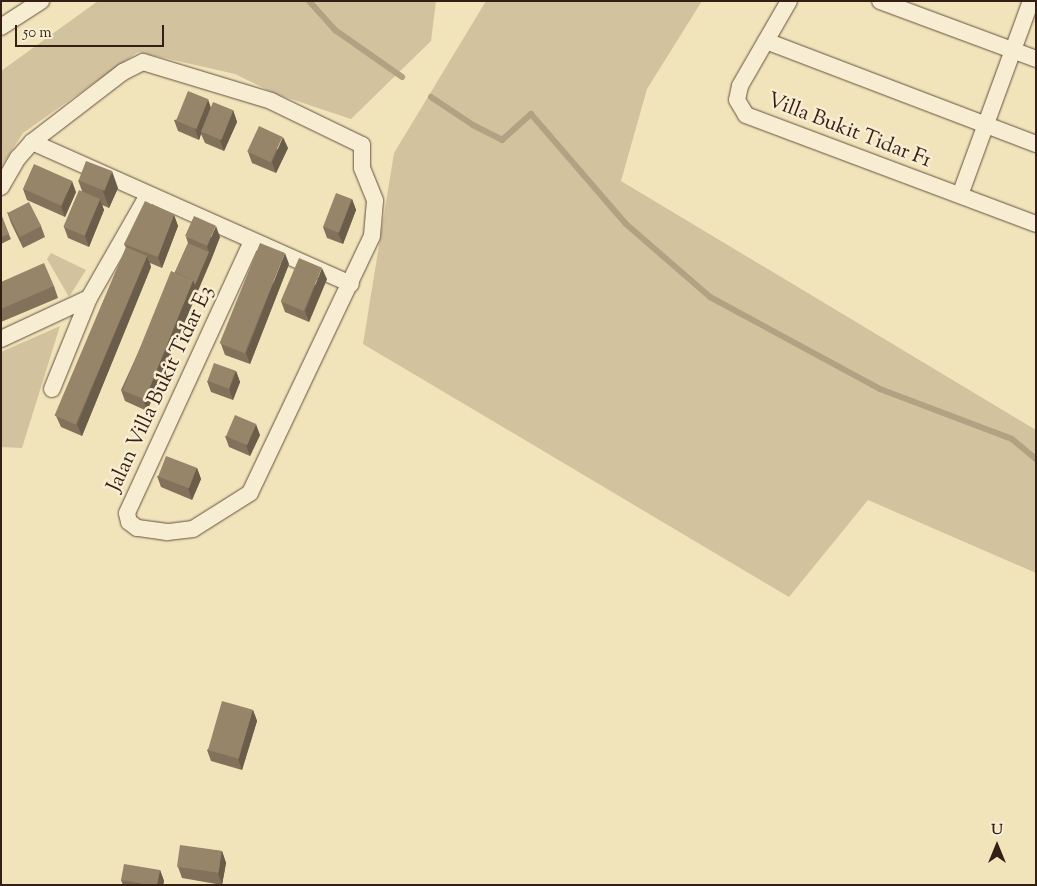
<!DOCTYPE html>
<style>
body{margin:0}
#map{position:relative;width:1037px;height:886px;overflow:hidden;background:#f2e4ba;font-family:"Sorts Mill Goudy",serif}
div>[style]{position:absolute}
.green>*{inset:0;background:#d2c29e}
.stream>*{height:6px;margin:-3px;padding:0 3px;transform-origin:3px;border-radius:3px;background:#b2a182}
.roads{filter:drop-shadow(0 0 1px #64503e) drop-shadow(0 0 1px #64503e)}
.street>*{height:16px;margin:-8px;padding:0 8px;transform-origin:8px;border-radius:8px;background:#f7edd2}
.wall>*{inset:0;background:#82725b}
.shaded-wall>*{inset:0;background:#6a5d4a}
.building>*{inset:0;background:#97856a;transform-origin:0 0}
span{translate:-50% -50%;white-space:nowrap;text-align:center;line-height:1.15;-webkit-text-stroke:5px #f7edd2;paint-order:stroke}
.street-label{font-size:21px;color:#351e14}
.frame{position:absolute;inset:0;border:2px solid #351e14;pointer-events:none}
.north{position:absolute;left:972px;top:821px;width:50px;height:50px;-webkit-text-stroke:4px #f7edd2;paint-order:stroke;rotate:0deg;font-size:14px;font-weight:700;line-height:20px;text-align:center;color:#351e14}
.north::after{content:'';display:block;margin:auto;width:18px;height:22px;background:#351e14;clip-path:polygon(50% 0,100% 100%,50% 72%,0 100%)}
.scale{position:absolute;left:15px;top:25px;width:149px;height:22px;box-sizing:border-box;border:2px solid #351e14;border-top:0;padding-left:6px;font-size:15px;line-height:18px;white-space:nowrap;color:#351e14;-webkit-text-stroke:4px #f7edd2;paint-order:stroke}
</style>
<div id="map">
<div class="green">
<i style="clip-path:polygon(98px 1px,436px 1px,431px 41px,351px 119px,276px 94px,235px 74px,138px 52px,23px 133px,1px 167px,1px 71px)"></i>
<i style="clip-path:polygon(486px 1px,702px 1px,647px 89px,621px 181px,1036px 430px,1036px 573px,868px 500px,789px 597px,363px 344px,394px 153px)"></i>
<i style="clip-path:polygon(51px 253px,86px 270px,69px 297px,47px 259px)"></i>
<i style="clip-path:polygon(60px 326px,22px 448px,1px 447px,1px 352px)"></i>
</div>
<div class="stream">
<i style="left:309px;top:1px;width:39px;rotate:48deg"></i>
<i style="left:335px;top:30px;width:82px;rotate:35deg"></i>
<i style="left:431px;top:97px;width:50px;rotate:33.7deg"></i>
<i style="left:473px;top:125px;width:33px;rotate:27deg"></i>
<i style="left:502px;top:140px;width:39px;rotate:-42deg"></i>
<i style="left:531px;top:114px;width:145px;rotate:49.2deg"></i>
<i style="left:626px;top:224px;width:111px;rotate:41deg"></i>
<i style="left:710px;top:297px;width:193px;rotate:28.4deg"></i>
<i style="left:880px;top:389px;width:141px;rotate:20.7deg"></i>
<i style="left:1012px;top:439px;width:31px;rotate:40deg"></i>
</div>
<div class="roads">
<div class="street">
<i style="left:789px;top:1px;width:98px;rotate:120deg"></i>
<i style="left:740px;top:86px;width:14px;rotate:102deg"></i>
<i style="left:737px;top:100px;width:17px;rotate:59deg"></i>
<i style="left:746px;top:115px;width:310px;rotate:20.6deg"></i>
<i style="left:880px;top:1px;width:166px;rotate:20.4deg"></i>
<i style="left:1px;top:27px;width:48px;rotate:-33deg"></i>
<i style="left:766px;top:41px;width:289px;rotate:20.9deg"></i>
<i style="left:32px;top:142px;width:349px;rotate:24deg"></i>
<i style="left:1px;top:187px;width:34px;rotate:-60deg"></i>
<i style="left:18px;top:158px;width:21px;rotate:-49deg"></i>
<i style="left:32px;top:142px;width:115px;rotate:-37.6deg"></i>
<i style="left:123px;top:72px;width:22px;rotate:-27deg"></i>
<i style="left:143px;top:62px;width:134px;rotate:16.9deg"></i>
<i style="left:271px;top:101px;width:101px;rotate:25.8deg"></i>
<i style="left:362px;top:145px;width:23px;rotate:90deg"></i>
<i style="left:362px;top:168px;width:35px;rotate:68deg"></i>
<i style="left:375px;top:201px;width:35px;rotate:95deg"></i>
<i style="left:372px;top:236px;width:284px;rotate:115.4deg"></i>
<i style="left:250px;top:493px;width:67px;rotate:147.7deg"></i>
<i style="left:193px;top:529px;width:26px;rotate:173deg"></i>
<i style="left:167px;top:532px;width:30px;rotate:-172deg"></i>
<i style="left:137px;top:528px;width:10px;rotate:-143deg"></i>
<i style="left:129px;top:522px;width:9px;rotate:-103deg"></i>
<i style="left:127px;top:513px;width:299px;rotate:-65.3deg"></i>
<i style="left:960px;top:195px;width:207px;rotate:-69.9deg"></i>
<i style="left:1px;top:339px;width:97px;rotate:-25deg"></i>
<i style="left:52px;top:389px;width:98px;rotate:-67.9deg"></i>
<i style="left:89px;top:298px;width:119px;rotate:-60.2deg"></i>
</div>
</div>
<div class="wall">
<i style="clip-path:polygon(233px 110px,237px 122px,224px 151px,205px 143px,201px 134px,199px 140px,178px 131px,174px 120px)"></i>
<i style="clip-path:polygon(288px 148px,276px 173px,252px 163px,248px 152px)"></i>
<i style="clip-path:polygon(78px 180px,118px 188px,109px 208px,102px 205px,104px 210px,89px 247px,68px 238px,64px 227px,82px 191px)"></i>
<i style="clip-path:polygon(23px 189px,76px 192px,65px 217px,27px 200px)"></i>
<i style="clip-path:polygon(352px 199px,356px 210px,343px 244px,327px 238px,323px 227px)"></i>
<i style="clip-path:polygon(7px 212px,41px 226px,45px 237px,23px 248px,11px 223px)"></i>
<i style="clip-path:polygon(174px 215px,178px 226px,162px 268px,150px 263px,151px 267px,82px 436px,61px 427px,56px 416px,126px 248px,124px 244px)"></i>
<i style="clip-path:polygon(1px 217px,11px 239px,1px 244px)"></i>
<i style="clip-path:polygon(186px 237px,220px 237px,147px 411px,125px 401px,121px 390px,175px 272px,188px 243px)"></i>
<i style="clip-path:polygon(289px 264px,250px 364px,225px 355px,221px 344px)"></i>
<i style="clip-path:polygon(327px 279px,309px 322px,285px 312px,281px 301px)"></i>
<i style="clip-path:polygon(1px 282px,54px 286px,58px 298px,1px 322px)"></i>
<i style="clip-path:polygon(236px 371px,240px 382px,233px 400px,211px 392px,207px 381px)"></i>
<i style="clip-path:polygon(260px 435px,250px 456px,229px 447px,225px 436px)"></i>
<i style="clip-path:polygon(197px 468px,201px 479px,192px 500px,161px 487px,157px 476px)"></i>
<i style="clip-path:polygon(253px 710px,257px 721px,242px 770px,211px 761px,207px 750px)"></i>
<i style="clip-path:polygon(222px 851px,226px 863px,222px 885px,182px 878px,178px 867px)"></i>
<i style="clip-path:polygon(160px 870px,164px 881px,163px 885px,123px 885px,121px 880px)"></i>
</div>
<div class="shaded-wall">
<i style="clip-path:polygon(208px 99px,212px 111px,201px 132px,201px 134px,199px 140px,195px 129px)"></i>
<i style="clip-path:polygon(233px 110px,237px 122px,224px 151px,220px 140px)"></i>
<i style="clip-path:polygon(283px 137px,288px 148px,276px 173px,272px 162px)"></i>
<i style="clip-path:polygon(112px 171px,118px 188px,109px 208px,103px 191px)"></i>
<i style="clip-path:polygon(72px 181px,76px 192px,65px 217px,61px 206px)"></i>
<i style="clip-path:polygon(100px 199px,104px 210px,89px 247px,85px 236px)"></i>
<i style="clip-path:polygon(352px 199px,356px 210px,343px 244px,338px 233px)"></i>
<i style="clip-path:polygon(174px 215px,178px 226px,162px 268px,158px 257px)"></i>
<i style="clip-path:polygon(216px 226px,220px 237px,212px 258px,207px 247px)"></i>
<i style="clip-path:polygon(209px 252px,212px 258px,147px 411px,143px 399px,193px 280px)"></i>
<i style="clip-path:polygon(285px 253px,289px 264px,250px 364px,246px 353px)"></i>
<i style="clip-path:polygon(147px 256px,151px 267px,82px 436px,77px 424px)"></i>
<i style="clip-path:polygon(322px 268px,327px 279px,309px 322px,305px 311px)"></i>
<i style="clip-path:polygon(236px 371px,240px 382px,233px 400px,229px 389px)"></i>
<i style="clip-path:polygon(256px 424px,260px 435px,250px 456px,246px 445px)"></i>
<i style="clip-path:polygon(197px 468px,201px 479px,192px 500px,188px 488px)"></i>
<i style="clip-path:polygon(253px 710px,257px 721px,242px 770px,238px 759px)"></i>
<i style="clip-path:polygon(222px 851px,226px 863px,222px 885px,218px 873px)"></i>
<i style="clip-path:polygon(160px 870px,164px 881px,163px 885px,157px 885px)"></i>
</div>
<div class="building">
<i style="left:188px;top:91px;width:22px;height:32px;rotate:22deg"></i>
<i style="left:213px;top:102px;width:22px;height:32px;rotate:22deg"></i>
<i style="left:259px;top:126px;width:26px;height:28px;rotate:25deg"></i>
<i style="left:86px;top:161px;width:28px;height:21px;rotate:21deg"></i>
<i style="left:34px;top:164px;width:42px;height:27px;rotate:24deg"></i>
<i style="left:79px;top:190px;width:23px;height:40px;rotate:23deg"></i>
<i style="left:336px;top:193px;width:17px;height:36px;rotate:21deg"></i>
<i style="clip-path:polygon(145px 201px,174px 215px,158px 257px,124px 244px)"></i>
<i style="left:29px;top:202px;width:27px;height:24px;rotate:63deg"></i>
<i style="clip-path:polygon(2px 216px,9px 234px,1px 237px,1px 217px)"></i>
<i style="left:194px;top:216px;width:24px;height:22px;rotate:24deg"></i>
<i style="clip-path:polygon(188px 243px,209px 252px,195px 285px,193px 280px,175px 272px)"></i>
<i style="left:260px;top:243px;width:27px;height:108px;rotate:22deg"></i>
<i style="left:126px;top:247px;width:23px;height:183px;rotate:23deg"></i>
<i style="left:299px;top:258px;width:25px;height:47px;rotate:23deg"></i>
<i style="clip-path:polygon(44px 263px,54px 286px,1px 309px,1px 282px)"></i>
<i style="left:171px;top:271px;width:24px;height:129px;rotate:22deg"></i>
<i style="left:214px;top:363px;width:23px;height:19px;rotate:20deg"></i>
<i style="left:235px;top:415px;width:23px;height:23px;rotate:23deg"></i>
<i style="left:166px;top:456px;width:33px;height:22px;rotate:21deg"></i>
<i style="left:222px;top:701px;width:32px;height:51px;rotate:16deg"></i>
<i style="left:180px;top:845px;width:42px;height:22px;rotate:8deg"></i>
<i style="clip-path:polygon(124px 864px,160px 870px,157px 885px,149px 885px,121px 880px)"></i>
</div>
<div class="street-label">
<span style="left:849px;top:131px;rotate:21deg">Villa Bukit Tidar F1</span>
<span style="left:161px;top:389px;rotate:-65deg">Jalan Villa Bukit Tidar E3</span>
</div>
<div class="frame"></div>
<div class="north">U</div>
<div class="scale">50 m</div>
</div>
